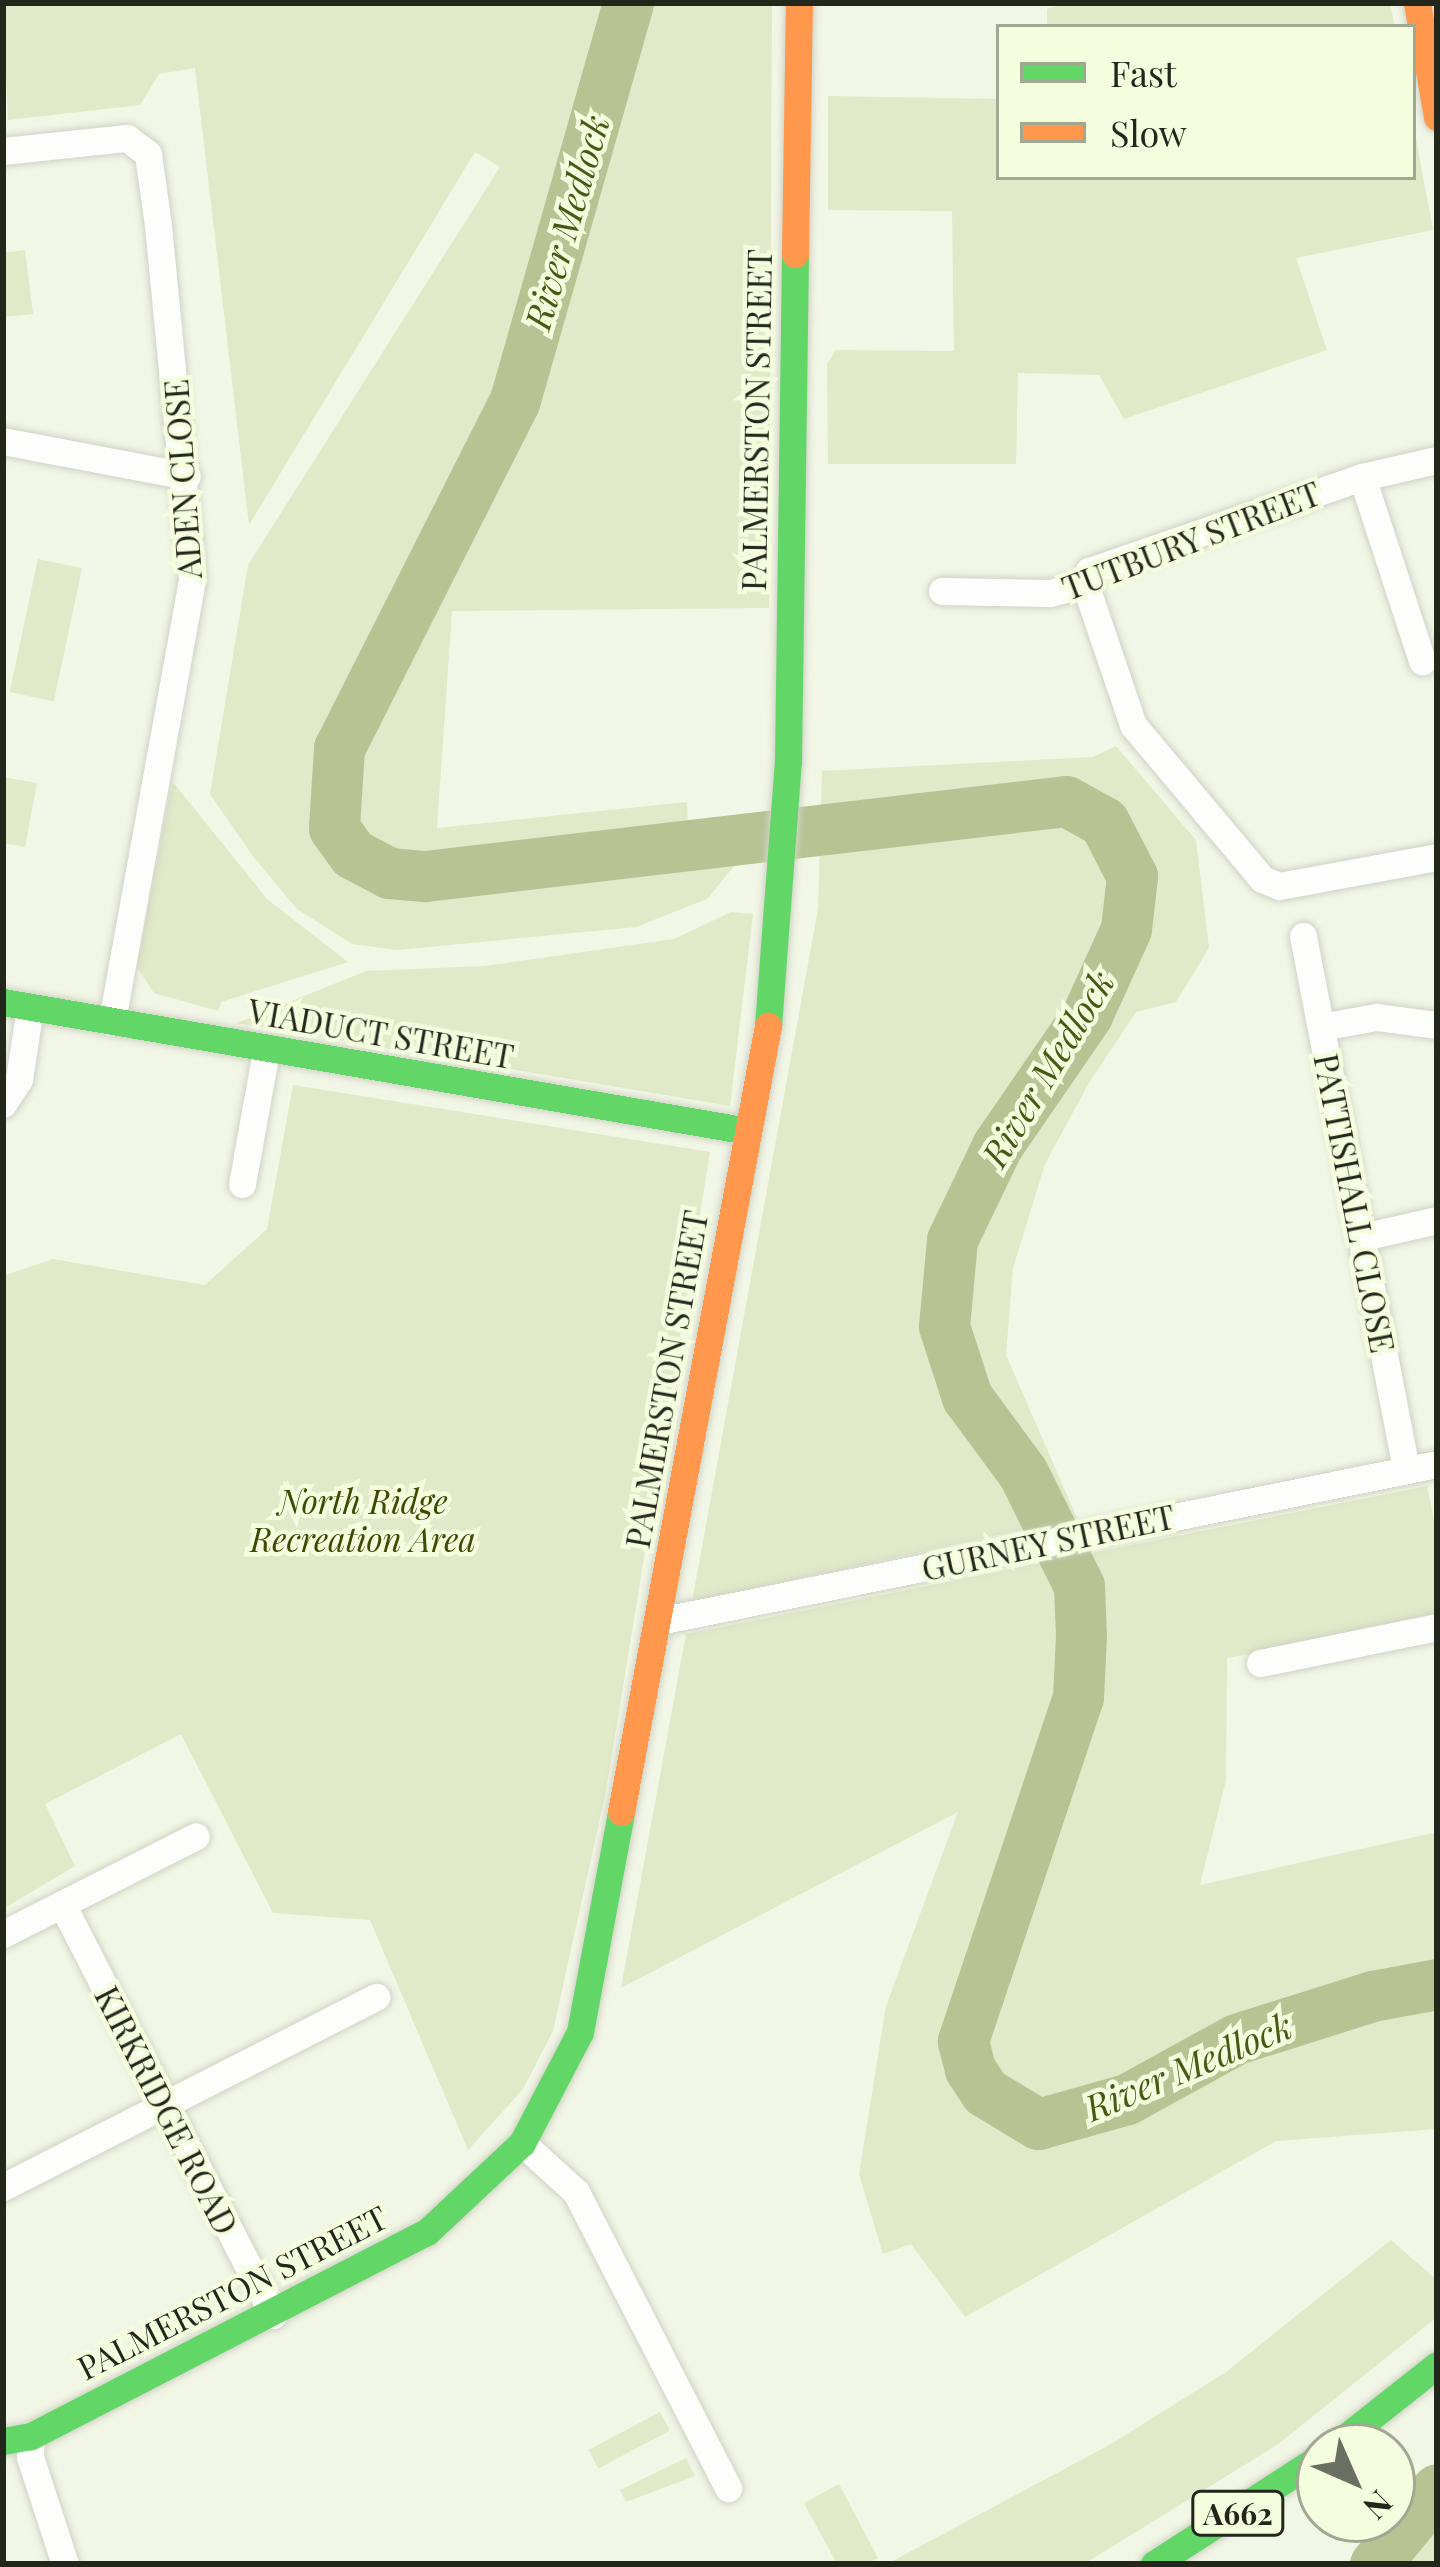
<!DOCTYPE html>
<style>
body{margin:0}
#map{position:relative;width:1440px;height:2567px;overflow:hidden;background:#f2f6e6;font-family:"Playfair Display",serif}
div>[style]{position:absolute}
.green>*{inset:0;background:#e0e9c8;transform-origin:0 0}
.river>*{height:51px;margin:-25.5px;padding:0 25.5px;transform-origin:25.5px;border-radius:25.5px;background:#b7c393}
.roads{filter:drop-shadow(0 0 3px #d0d3c6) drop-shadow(0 0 3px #d0d3c6)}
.street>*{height:27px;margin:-13.5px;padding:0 13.5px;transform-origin:13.5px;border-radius:13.5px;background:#fdfefb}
.fast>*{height:27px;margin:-13.5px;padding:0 13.5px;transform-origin:13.5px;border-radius:13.5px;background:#63d668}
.slow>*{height:27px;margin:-13.5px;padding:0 13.5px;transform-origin:13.5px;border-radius:13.5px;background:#ff974d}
span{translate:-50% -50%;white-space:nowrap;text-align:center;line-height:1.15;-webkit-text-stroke:9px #f5fddf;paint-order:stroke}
.shield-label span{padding:3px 9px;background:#f5fddf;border:3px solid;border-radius:9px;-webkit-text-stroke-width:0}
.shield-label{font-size:30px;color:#23261b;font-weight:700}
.street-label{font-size:33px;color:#23261b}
.park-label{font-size:33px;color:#3e4a00;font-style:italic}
.water-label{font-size:36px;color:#4b5814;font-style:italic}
.frame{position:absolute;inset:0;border:6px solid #23261b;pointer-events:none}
.legend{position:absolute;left:996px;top:24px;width:420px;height:156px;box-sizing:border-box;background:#f5fddf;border:3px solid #a1a791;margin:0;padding:15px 21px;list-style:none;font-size:36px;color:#23261b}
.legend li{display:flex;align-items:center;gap:24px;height:60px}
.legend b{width:60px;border:3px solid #a1a791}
.north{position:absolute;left:1296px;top:2423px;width:120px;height:120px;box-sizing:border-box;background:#f5fddf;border:3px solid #a1a791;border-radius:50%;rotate:135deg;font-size:33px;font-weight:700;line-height:48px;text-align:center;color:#23261b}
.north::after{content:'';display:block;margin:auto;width:42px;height:54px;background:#6b6f62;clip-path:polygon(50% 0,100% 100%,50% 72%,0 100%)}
</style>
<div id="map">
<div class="green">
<i style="clip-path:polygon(3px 3px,609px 3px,495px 396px,329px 739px,320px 833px,369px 875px,445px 890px,482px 868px,626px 862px,754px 842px,707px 899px,636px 927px,397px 950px,352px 944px,297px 909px,252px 855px,210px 794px,248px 565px,500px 167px,475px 152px,249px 525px,195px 68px,159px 74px,140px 105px,8px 120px)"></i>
<i style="clip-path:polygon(646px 3px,772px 3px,769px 608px,452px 611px,437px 828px,687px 802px,688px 833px,437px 863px,392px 858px,360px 841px,351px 818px,354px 755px,520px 403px)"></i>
<i style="clip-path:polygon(1066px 3px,1390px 3px,1395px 27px,1047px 27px,1047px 9px)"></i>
<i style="clip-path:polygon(828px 96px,999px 99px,999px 177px,1413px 177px,1413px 123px,1433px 230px,1296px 258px,1327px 350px,1124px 419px,1099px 375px,1018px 373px,1016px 464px,828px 464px,827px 364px,836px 350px,954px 351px,952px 211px,828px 210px)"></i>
<i style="clip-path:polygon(25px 250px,33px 314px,3px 317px,3px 253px)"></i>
<i style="left:38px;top:559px;width:45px;height:136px;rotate:12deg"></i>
<i style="clip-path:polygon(1116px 746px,1196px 840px,1209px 948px,1176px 1002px,1136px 1012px,1089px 1083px,1045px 1164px,1013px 1268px,1006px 1355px,1077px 1518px,692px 1602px,818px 909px,822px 771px,1093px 757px)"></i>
<i style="clip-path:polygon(3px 777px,37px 783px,25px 847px,3px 843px)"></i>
<i style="clip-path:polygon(172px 781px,267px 899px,348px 962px,221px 1002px,218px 1011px,154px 993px,137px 967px)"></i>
<i style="clip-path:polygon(731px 912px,753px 914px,730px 1106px,237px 1023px,366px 971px,485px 966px,674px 939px)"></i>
<i style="clip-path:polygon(293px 1085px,710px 1152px,606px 1791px,553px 2031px,523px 2089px,468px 2150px,370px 1920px,273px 1913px,181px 1734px,45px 1804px,75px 1866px,3px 1909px,3px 1276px,53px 1259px,205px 1285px,267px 1229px)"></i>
<i style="clip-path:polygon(1427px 1486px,1437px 1535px,1437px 1619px,1227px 1658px,1226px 1780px,1200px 1885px,1437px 1832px,1437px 2129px,1276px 2141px,965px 2317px,911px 2244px,883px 2254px,859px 2174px,886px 2006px,958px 1812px,621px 1988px,686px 1634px)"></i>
<i style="clip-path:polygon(1391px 2240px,1437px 2280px,1437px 2317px,1277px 2445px,1084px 2564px,887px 2564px,1111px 2444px,1226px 2372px)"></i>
<i style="left:660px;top:2412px;width:21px;height:81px;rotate:62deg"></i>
<i style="clip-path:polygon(686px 2458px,695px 2476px,626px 2502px,620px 2490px)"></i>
<i style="clip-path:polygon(839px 2484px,878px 2558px,866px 2564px,837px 2564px,804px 2503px)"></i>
<i style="clip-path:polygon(1437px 2520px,1437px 2564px,1402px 2564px)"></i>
</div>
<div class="river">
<i style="left:628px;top:3px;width:415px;rotate:105.9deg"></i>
<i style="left:514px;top:402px;width:388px;rotate:116.8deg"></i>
<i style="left:339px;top:748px;width:80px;rotate:93.6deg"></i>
<i style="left:334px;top:828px;width:32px;rotate:54deg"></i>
<i style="left:353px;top:854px;width:41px;rotate:27.8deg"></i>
<i style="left:389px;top:873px;width:36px;rotate:5deg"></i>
<i style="left:425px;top:876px;width:645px;rotate:-6.67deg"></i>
<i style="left:1066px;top:801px;width:43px;rotate:28.9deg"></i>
<i style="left:1104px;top:822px;width:61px;rotate:62.6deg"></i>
<i style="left:1132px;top:876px;width:53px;rotate:96.5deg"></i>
<i style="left:1126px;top:929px;width:94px;rotate:114.4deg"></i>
<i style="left:1087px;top:1015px;width:159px;rotate:124.5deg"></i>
<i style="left:997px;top:1146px;width:104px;rotate:115.6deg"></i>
<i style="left:952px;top:1240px;width:86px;rotate:95.3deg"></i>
<i style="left:944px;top:1326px;width:75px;rotate:72.1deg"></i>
<i style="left:967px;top:1397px;width:94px;rotate:53.6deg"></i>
<i style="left:1023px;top:1473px;width:126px;rotate:63.6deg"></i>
<i style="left:1079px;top:1586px;width:50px;rotate:87.7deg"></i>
<i style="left:1081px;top:1636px;width:61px;rotate:92.8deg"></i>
<i style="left:1078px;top:1697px;width:363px;rotate:108.5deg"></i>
<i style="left:963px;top:2041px;width:29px;rotate:76deg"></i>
<i style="left:970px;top:2069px;width:27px;rotate:57deg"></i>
<i style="left:985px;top:2092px;width:62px;rotate:31.1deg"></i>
<i style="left:1038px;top:2124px;width:92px;rotate:-15.7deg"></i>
<i style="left:1127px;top:2099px;width:124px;rotate:-28.8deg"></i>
<i style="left:1236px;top:2039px;width:143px;rotate:-17.5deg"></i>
<i style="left:1372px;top:1996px;width:66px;rotate:-10.5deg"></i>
<i style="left:1375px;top:2564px;width:97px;rotate:-50.4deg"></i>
</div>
<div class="roads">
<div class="street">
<i style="left:3px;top:151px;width:125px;rotate:-6deg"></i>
<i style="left:127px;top:138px;width:26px;rotate:37deg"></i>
<i style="left:148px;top:154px;width:72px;rotate:82deg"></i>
<i style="left:158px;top:225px;width:357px;rotate:84.5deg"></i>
<i style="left:192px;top:580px;width:449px;rotate:100.3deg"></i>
<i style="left:3px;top:441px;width:187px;rotate:10.8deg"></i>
<i style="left:1362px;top:477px;width:194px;rotate:71.9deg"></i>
<i style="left:1085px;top:584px;width:149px;rotate:71.2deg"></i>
<i style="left:1133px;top:725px;width:201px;rotate:50deg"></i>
<i style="left:1262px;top:879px;width:18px;rotate:22deg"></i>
<i style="left:1279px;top:886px;width:161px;rotate:-10.4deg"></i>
<i style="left:942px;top:591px;width:108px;rotate:1.1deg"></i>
<i style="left:1050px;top:593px;width:36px;rotate:-14deg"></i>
<i style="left:1085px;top:584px;width:14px;rotate:-73deg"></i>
<i style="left:1089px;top:571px;width:289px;rotate:-19deg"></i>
<i style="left:1362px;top:477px;width:77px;rotate:-12.8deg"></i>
<i style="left:1303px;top:936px;width:543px;rotate:79.06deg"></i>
<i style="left:1321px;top:1027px;width:56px;rotate:-10.3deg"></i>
<i style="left:1376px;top:1017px;width:62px;rotate:7.5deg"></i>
<i style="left:3px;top:1104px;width:30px;rotate:-57deg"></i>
<i style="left:19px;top:1079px;width:73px;rotate:-81.3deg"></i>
<i style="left:242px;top:1184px;width:136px;rotate:-79.8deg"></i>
<i style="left:1363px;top:1237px;width:76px;rotate:-12.9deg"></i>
<i style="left:659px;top:1621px;width:794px;rotate:-11.41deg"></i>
<i style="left:1260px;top:1663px;width:181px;rotate:-11.5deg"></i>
<i style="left:62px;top:1904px;width:462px;rotate:62.8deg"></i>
<i style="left:3px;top:1934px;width:216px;rotate:-26.9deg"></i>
<i style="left:522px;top:2143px;width:73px;rotate:42.2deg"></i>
<i style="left:576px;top:2192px;width:333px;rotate:62.8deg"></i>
<i style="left:3px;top:2187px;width:419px;rotate:-27deg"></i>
<i style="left:31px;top:2436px;width:21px;rotate:93deg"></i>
<i style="left:30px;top:2457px;width:113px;rotate:71.9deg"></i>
</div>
<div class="fast">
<i style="left:3px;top:1002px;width:756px;rotate:9.82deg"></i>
<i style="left:768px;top:1026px;width:265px;rotate:-85.7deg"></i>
<i style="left:788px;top:762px;width:508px;rotate:-89.21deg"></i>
<i style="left:3px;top:2441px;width:28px;rotate:-10deg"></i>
<i style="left:31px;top:2436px;width:445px;rotate:-27.3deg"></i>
<i style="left:427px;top:2232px;width:130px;rotate:-43.1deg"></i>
<i style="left:522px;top:2143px;width:125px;rotate:-62.4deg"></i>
<i style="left:580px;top:2032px;width:224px;rotate:-79.4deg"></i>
<i style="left:1333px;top:2447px;width:132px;rotate:-38.3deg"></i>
<i style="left:1154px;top:2564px;width:197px;rotate:-32.8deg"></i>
</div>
<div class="slow">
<i style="left:1417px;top:3px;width:116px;rotate:80deg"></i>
<i style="left:795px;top:254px;width:251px;rotate:-89.1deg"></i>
<i style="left:621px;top:1812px;width:800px;rotate:-79.41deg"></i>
</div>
</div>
<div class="shield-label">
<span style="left:1238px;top:2513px">A662</span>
</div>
<div class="street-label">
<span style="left:756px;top:420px;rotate:-89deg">PALMERSTON STREET</span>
<span style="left:182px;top:479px;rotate:-94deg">ADEN CLOSE</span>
<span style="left:1191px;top:540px;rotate:-21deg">TUTBURY STREET</span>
<span style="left:381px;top:1033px;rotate:10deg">VIADUCT STREET</span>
<span style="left:1355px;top:1203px;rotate:79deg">PATTISHALL CLOSE</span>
<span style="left:666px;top:1379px;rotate:-80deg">PALMERSTON STREET</span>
<span style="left:1048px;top:1542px;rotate:-12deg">GURNEY STREET</span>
<span style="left:167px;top:2110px;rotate:63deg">KIRKRIDGE ROAD</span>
<span style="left:232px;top:2292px;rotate:-27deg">PALMERSTON STREET</span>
</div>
<div class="park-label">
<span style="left:363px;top:1520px">North Ridge<br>Recreation Area</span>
</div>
<div class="water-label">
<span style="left:566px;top:222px;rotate:-74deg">River Medlock</span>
<span style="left:1047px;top:1068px;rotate:-59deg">River Medlock</span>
<span style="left:1188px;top:2066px;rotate:-23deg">River Medlock</span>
</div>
<div class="frame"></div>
<ul class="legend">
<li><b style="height:15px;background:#63d668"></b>Fast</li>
<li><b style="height:15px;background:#ff974d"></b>Slow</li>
</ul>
<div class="north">N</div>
</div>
